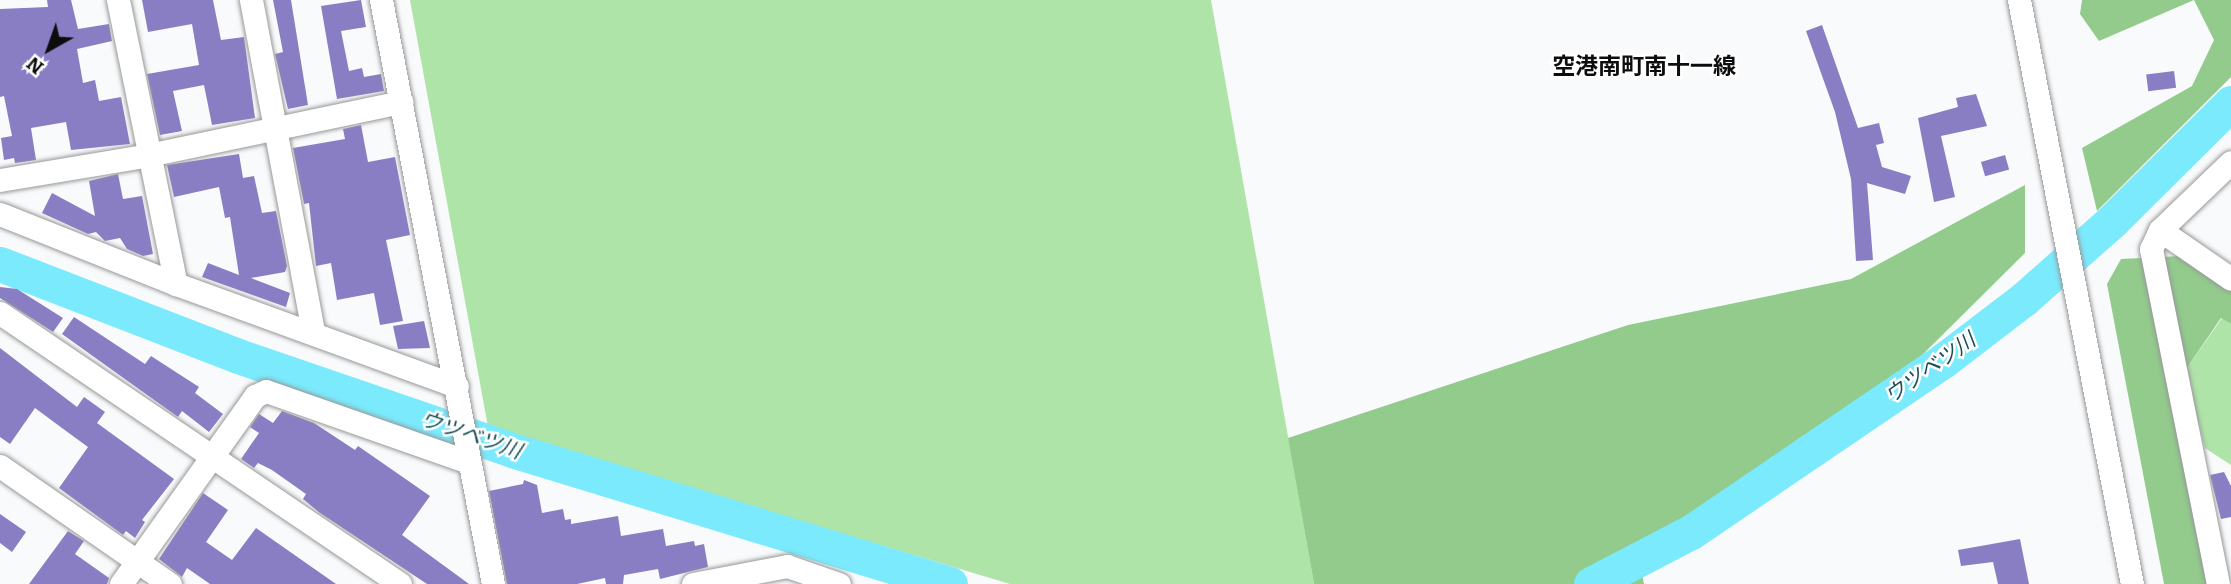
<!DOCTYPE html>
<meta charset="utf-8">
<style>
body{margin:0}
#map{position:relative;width:2231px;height:584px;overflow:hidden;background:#f9fafb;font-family:Bitter,"Noto Sans JP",serif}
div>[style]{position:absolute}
.green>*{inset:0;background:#afe4a9}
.forest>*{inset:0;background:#92cb8c}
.river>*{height:35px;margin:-17.5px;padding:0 17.5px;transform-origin:17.5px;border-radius:17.5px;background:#7aeafc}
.building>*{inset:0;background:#897ec4;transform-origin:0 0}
.roads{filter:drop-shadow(0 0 2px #979899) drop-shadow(0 0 2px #979899)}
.minor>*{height:23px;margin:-11.5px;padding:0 11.5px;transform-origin:11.5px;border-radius:11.5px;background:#fff}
span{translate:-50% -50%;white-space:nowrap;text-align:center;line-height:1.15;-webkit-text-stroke:5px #fff;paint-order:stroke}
.water-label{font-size:21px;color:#1c4e56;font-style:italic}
.quarter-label{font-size:23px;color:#0d0d0e;font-weight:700}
.north{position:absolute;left:14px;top:14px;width:70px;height:70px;-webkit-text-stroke:5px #fff;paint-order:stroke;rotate:220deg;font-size:19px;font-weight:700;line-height:28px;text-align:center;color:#0d0d0e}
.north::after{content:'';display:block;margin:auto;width:24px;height:32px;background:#0d0d0e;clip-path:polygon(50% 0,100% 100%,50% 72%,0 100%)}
</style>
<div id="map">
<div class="green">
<i style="clip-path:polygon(410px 0,1211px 0,1314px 584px,1010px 584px,488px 427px)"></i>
<i style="clip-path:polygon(2222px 318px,2231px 324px,2231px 465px,2205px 448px,2184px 372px)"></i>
</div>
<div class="forest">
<i style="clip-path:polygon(2082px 0,2231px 0,2231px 77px,2097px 211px,2082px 148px,2192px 86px,2214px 40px,2194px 0,2099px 41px,2080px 14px)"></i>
<i style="clip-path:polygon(2025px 185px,2025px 253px,1898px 379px,1661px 536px,1636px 546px,1644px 584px,1314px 584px,1288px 438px,1628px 325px,1851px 279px)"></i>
<i style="clip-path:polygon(2181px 256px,2231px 291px,2231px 324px,2221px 318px,2184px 372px,2206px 584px,2164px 584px,2107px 284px,2121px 259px)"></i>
</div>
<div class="river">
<i style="left:0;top:264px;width:255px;rotate:21.1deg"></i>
<i style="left:238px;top:356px;width:290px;rotate:18.9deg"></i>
<i style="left:512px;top:450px;width:458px;rotate:17deg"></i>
<i style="left:1591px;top:584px;width:113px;rotate:-27.5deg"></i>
<i style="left:1691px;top:532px;width:306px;rotate:-34.2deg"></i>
<i style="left:1944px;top:360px;width:102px;rotate:-37.4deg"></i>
<i style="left:2025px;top:298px;width:115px;rotate:-41.5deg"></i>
<i style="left:2111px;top:222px;width:169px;rotate:-44.8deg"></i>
</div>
<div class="building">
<i style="clip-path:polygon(47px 0,71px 0,78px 29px,109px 24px,112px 41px,77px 49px,83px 83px,95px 80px,99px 101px,121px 97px,130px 144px,71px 150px,66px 122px,31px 128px,36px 160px,15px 163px,14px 158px,4px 160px,1px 138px,12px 136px,4px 96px,0 97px,0 9px,48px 7px)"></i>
<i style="clip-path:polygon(142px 0,213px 0,221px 40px,244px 37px,255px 118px,212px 125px,204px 85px,173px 91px,182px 131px,160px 135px,147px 74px,199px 65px,192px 24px,148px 32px)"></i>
<i style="clip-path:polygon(273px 0,291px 0,308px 105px,288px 109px,275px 54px,283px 52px)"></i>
<i style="clip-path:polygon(361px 0,366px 27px,341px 31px,349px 71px,362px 68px,364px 77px,381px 74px,384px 91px,337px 99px,321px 6px)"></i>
<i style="clip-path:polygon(1822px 25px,1858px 128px,1879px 123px,1884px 143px,1876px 145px,1882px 167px,1911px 176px,1905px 194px,1867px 183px,1873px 260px,1856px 261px,1851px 179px,1835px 112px,1806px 31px)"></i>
<i style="left:2174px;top:71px;width:17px;height:28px;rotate:83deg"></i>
<i style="clip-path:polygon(1976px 94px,1987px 126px,1941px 136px,1955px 197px,1934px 202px,1918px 118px,1958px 107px,1956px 98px)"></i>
<i style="clip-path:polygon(361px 125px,368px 162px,395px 157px,410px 235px,386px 240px,403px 321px,380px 325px,374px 293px,337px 300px,331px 263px,316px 266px,309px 203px,304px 204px,293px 148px,345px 139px,343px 129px)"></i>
<i style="clip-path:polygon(239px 154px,243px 178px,254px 176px,262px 213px,276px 211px,287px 266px,285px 272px,251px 278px,290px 293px,286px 307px,202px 277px,208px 263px,239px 275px,230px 217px,225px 218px,219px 187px,174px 197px,167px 165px)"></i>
<i style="left:2005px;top:155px;width:15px;height:25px;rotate:74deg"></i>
<i style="clip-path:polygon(118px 174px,123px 199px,142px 196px,153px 254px,143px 256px,127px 249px,120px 238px,105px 241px,96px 232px,88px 234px,42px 213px,52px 193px,95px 216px,89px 181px)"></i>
<i style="clip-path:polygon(0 287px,17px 289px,63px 318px,53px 332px,0 298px)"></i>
<i style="clip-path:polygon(74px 317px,145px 364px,151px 356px,199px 387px,195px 393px,223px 414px,209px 432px,182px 411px,178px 417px,62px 334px)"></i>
<i style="clip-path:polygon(424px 321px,430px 348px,398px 349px,393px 326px)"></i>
<i style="clip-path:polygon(0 348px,77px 407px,84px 397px,105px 412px,97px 423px,174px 479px,142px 520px,145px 522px,135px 538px,126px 531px,123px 535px,59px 488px,88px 447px,62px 428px,35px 408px,10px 444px,0 437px)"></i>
<i style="clip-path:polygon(282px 411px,314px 423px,355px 450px,358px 446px,430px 496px,402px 535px,469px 584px,427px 584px,320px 513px,303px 499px,306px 494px,272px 470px,258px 463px,254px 468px,241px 459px,259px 433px,250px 427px,259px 414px,273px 423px)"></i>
<i style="clip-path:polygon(2224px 472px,2231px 486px,2231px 517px,2221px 519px,2210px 475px)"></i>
<i style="clip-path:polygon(524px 480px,537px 485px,542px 513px,563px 509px,565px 520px,571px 519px,571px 524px,618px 516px,621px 536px,663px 529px,666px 546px,694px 541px,695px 546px,704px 544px,708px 567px,660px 579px,658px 569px,624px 575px,623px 584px,606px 584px,605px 578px,577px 584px,507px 584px,489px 491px,523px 484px)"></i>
<i style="clip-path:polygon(203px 493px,228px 510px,206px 542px,232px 560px,256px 528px,336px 584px,210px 584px,187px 568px,182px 577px,159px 559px)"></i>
<i style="clip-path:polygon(0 514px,26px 532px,12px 552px,0 543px)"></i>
<i style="clip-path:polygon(68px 531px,84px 541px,75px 554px,109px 578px,107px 584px,29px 584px)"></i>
<i style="clip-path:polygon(2020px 539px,2029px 584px,1998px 584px,1993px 562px,1961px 566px,1958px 550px)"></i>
</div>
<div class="roads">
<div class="minor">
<i style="left:118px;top:0;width:290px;rotate:78.5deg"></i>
<i style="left:251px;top:0;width:337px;rotate:79.4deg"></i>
<i style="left:381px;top:0;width:595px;rotate:79.14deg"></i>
<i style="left:2019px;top:0;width:595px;rotate:79.05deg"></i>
<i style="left:0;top:180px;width:151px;rotate:-9.5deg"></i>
<i style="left:149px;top:155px;width:258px;rotate:-11.9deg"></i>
<i style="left:0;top:214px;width:189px;rotate:21.7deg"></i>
<i style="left:176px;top:284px;width:299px;rotate:20deg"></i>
<i style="left:2160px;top:230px;width:86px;rotate:34.6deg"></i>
<i style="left:0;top:313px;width:483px;rotate:34.1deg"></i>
<i style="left:0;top:466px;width:207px;rotate:34.8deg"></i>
<i style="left:121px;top:584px;width:231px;rotate:-54.5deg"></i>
<i style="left:255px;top:396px;width:12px;rotate:-24deg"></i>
<i style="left:266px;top:391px;width:215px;rotate:19.3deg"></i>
<i style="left:693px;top:584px;width:96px;rotate:-10.8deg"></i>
<i style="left:787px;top:566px;width:55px;rotate:19.1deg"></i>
<i style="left:2218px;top:584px;width:342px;rotate:-101.3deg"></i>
<i style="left:2151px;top:249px;width:21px;rotate:-65deg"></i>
<i style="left:2160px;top:230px;width:98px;rotate:-43.8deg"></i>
</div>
</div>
<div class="water-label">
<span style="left:1930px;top:368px;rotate:-35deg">ウツベツ川</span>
<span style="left:471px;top:435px;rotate:19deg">ウツベツ川</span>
</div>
<div class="quarter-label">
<span style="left:1644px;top:66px">空港南町南十一線</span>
</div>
<div class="north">N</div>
</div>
